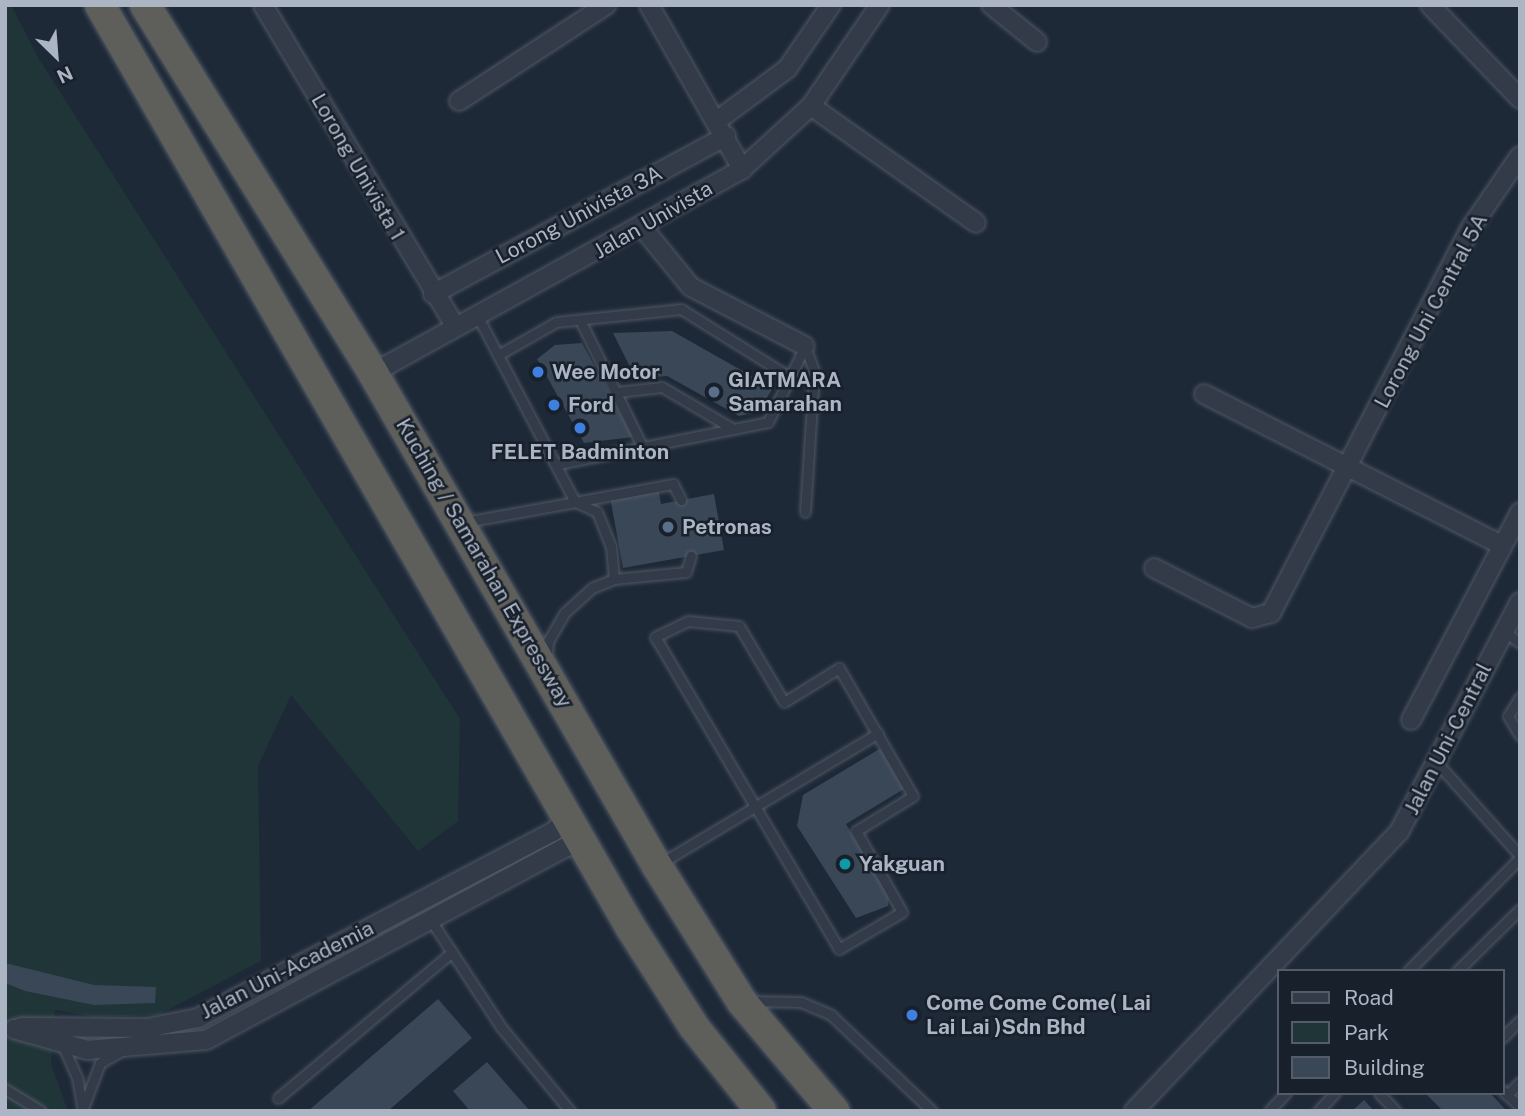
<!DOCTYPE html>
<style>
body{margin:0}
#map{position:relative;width:1525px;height:1116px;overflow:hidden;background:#1e2937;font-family:"Public Sans",sans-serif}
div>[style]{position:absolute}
.green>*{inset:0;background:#203538}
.building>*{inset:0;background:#3a4757}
.roads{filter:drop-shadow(0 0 2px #4f5865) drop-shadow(0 0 2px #4f5865)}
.service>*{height:9px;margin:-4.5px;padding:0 4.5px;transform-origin:4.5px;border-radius:4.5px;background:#323b47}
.minor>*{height:18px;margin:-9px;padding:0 9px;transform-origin:9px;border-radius:9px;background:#323b47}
.trunk>*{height:30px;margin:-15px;padding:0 15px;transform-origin:15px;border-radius:15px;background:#5e5e5b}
.dots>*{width:19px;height:19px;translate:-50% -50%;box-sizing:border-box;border:4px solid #18202b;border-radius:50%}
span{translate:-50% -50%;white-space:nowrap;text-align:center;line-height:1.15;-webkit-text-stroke:5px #18202b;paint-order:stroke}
.street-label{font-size:21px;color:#acb5c4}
.poi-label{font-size:21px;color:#acb5c4;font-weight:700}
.left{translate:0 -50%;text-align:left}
.frame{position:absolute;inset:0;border:7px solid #acb5c4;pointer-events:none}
.legend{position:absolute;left:1277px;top:969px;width:228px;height:126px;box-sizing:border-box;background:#18202b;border:2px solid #535c68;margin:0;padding:9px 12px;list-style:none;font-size:21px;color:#acb5c4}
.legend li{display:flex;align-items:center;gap:14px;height:35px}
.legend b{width:35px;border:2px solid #535c68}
.north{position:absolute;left:21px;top:21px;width:70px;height:70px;-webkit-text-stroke:5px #18202b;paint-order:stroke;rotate:155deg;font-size:19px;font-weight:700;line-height:28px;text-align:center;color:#acb5c4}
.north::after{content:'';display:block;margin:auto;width:24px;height:32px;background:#acb5c4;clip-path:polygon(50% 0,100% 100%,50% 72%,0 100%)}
</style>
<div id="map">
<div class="green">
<i style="clip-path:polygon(5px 5px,11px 5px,39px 59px,460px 719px,458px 821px,418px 851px,291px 695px,258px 766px,261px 961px,158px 1015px,95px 1017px,55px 1010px,51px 1064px,68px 1111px,5px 1111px)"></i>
</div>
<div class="building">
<i style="clip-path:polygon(672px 331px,773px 388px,758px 412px,739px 416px,667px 376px,636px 379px,613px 333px)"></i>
<i style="clip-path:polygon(582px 343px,633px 437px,584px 443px,537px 359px,555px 345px)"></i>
<i style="clip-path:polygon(658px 488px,661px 504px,714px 494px,724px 550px,623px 568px,610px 497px)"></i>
<i style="clip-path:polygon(881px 748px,904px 789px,846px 824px,889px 898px,888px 906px,856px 918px,797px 826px,803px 795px)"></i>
<i style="clip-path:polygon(5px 963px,94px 985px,156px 987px,155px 1003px,94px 1005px,25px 991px,5px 983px)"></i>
<i style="clip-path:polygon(438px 999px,472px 1038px,388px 1111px,308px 1111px)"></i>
<i style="clip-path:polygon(487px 1062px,530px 1111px,470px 1111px,453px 1091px)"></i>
<i style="clip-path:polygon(1425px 1093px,1490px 1093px,1507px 1111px,1443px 1111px)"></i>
<i style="clip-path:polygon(1364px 1100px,1374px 1111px,1352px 1111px)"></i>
</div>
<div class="roads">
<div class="service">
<i style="left:478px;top:317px;width:209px;rotate:62.3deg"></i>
<i style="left:575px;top:502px;width:100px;rotate:-10.4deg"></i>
<i style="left:673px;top:484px;width:18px;rotate:63deg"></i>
<i style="left:581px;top:322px;width:138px;rotate:63.8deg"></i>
<i style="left:498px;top:355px;width:67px;rotate:-29.6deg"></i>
<i style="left:556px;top:322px;width:126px;rotate:-5.9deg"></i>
<i style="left:681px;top:309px;width:132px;rotate:32deg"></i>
<i style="left:617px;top:392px;width:45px;rotate:-6.3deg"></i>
<i style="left:662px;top:387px;width:82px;rotate:30.6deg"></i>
<i style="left:558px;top:464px;width:214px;rotate:-11.3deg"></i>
<i style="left:768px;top:422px;width:85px;rotate:-64deg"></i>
<i style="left:805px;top:512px;width:141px;rotate:-86.3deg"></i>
<i style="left:814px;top:371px;width:27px;rotate:-110deg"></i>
<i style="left:465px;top:522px;width:112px;rotate:-10.3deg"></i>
<i style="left:575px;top:502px;width:24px;rotate:24deg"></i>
<i style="left:597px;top:512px;width:37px;rotate:68deg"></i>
<i style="left:611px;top:546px;width:33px;rotate:85deg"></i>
<i style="left:614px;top:579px;width:24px;rotate:158deg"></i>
<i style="left:592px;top:588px;width:36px;rotate:138deg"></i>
<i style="left:565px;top:612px;width:34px;rotate:120deg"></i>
<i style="left:548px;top:641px;width:15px;rotate:94deg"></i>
<i style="left:614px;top:579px;width:72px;rotate:-5.6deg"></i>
<i style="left:686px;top:572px;width:17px;rotate:-73deg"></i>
<i style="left:688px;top:621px;width:51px;rotate:5.6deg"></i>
<i style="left:739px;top:626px;width:88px;rotate:59.4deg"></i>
<i style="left:784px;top:702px;width:65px;rotate:-31.7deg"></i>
<i style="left:839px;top:668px;width:148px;rotate:60deg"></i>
<i style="left:913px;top:796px;width:67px;rotate:148.4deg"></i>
<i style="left:856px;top:831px;width:93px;rotate:60.4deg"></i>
<i style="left:902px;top:912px;width:73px;rotate:149.6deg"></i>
<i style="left:839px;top:949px;width:362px;rotate:-120.5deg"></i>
<i style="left:655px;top:637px;width:37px;rotate:-26deg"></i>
<i style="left:1504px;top:631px;width:20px;rotate:37deg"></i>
<i style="left:1520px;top:697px;width:22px;rotate:122deg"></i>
<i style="left:1508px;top:716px;width:23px;rotate:59deg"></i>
<i style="left:1439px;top:765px;width:122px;rotate:48.3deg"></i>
<i style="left:661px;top:863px;width:253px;rotate:-30.9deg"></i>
<i style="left:430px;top:919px;width:129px;rotate:56.7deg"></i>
<i style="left:501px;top:1027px;width:109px;rotate:50.6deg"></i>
<i style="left:1408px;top:971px;width:159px;rotate:-45.3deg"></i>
<i style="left:1457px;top:971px;width:88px;rotate:-44.5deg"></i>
<i style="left:751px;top:1001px;width:50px;rotate:1.1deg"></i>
<i style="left:801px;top:1002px;width:33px;rotate:23deg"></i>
<i style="left:831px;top:1015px;width:139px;rotate:43.5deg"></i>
<i style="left:1502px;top:1038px;width:25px;rotate:-45deg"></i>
<i style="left:63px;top:1046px;width:34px;rotate:66deg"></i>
<i style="left:77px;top:1077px;width:35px;rotate:80deg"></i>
<i style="left:5px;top:1089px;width:42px;rotate:31.4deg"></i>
<i style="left:1502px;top:1090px;width:25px;rotate:43deg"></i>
<i style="left:1379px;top:1093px;width:25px;rotate:47deg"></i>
<i style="left:1507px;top:1095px;width:18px;rotate:-45deg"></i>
<i style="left:278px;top:1098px;width:227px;rotate:-40deg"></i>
<i style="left:83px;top:1108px;width:48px;rotate:-69.3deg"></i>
<i style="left:100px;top:1063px;width:22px;rotate:-30deg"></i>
<i style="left:1269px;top:1111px;width:25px;rotate:-47deg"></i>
<i style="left:1318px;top:1111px;width:25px;rotate:-47deg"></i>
</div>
<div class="minor">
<i style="left:263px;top:5px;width:375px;rotate:59.1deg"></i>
<i style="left:649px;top:5px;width:189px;rotate:60.4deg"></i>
<i style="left:991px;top:5px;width:59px;rotate:38.8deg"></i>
<i style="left:1430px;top:5px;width:130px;rotate:46.2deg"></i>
<i style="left:459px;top:101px;width:176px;rotate:-33.1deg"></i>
<i style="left:811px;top:106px;width:202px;rotate:35.3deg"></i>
<i style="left:718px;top:120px;width:86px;rotate:-36.5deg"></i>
<i style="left:787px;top:69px;width:78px;rotate:-55.5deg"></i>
<i style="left:642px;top:227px;width:77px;rotate:50.8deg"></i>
<i style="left:691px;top:287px;width:128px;rotate:27.4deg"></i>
<i style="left:433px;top:294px;width:333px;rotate:-28.3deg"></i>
<i style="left:373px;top:373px;width:422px;rotate:-28.9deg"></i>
<i style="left:742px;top:169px;width:93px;rotate:-42.4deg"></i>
<i style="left:811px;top:106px;width:122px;rotate:-55.7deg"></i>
<i style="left:1204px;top:394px;width:334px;rotate:26.9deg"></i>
<i style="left:1154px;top:568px;width:110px;rotate:27deg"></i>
<i style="left:1252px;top:618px;width:20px;rotate:-15deg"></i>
<i style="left:1271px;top:613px;width:436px;rotate:-62.6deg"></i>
<i style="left:1472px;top:226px;width:85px;rotate:-55.6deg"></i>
<i style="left:1411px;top:720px;width:235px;rotate:-62.3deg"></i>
<i style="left:21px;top:1027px;width:126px;rotate:0.5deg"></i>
<i style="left:147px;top:1028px;width:52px;rotate:-11.1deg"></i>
<i style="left:198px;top:1018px;width:401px;rotate:-27.7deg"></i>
<i style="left:553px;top:832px;width:21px;rotate:-43deg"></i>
<i style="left:14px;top:1029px;width:76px;rotate:16deg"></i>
<i style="left:87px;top:1050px;width:119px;rotate:-4.8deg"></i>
<i style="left:206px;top:1040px;width:408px;rotate:-28.2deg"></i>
<i style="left:566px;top:847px;width:17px;rotate:-10deg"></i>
<i style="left:1134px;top:1111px;width:385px;rotate:-46.5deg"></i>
<i style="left:1399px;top:832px;width:260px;rotate:-62.3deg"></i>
</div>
<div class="trunk">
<i style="left:100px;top:5px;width:1065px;rotate:60.09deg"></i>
<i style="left:631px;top:928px;width:117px;rotate:57.5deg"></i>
<i style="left:694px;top:1027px;width:107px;rotate:51.4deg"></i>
<i style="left:145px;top:5px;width:433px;rotate:58.2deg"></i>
<i style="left:373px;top:373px;width:569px;rotate:60.06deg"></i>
<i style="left:657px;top:866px;width:160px;rotate:58deg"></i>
<i style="left:742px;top:1002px;width:143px;rotate:49.8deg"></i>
</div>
</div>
<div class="dots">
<i style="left:538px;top:372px;background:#3f7fe0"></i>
<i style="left:714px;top:392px;background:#5c6f8a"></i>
<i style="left:554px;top:405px;background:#3f7fe0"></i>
<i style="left:580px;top:428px;background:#3f7fe0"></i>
<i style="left:668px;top:527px;background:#5c6f8a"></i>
<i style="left:845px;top:864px;background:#0f9aa8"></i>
<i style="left:912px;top:1015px;background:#3f7fe0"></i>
</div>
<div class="street-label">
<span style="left:358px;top:167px;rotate:60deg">Lorong Univista 1</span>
<span style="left:579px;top:215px;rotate:-28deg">Lorong Univista 3A</span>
<span style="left:653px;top:220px;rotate:-30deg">Jalan Univista</span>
<span style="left:1431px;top:311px;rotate:-62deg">Lorong Uni Central 5A</span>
<span style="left:484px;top:563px;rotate:60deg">Kuching / Samarahan Expressway</span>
<span style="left:1448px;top:739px;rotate:-63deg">Jalan Uni-Central</span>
<span style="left:287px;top:970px;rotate:-27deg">Jalan Uni-Academia</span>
</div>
<div class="poi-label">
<span class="left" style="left:552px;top:372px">Wee Motor</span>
<span class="left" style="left:728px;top:392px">GIATMARA<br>Samarahan</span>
<span class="left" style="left:568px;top:405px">Ford</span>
<span style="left:580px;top:452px">FELET Badminton</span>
<span class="left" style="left:682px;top:527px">Petronas</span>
<span class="left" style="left:859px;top:864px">Yakguan</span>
<span class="left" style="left:926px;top:1015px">Come Come Come( Lai<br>Lai Lai )Sdn Bhd</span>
</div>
<div class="frame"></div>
<ul class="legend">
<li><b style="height:9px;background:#323b47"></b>Road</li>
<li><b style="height:19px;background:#203538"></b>Park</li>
<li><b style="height:19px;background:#3a4757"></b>Building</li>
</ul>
<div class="north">N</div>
</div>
